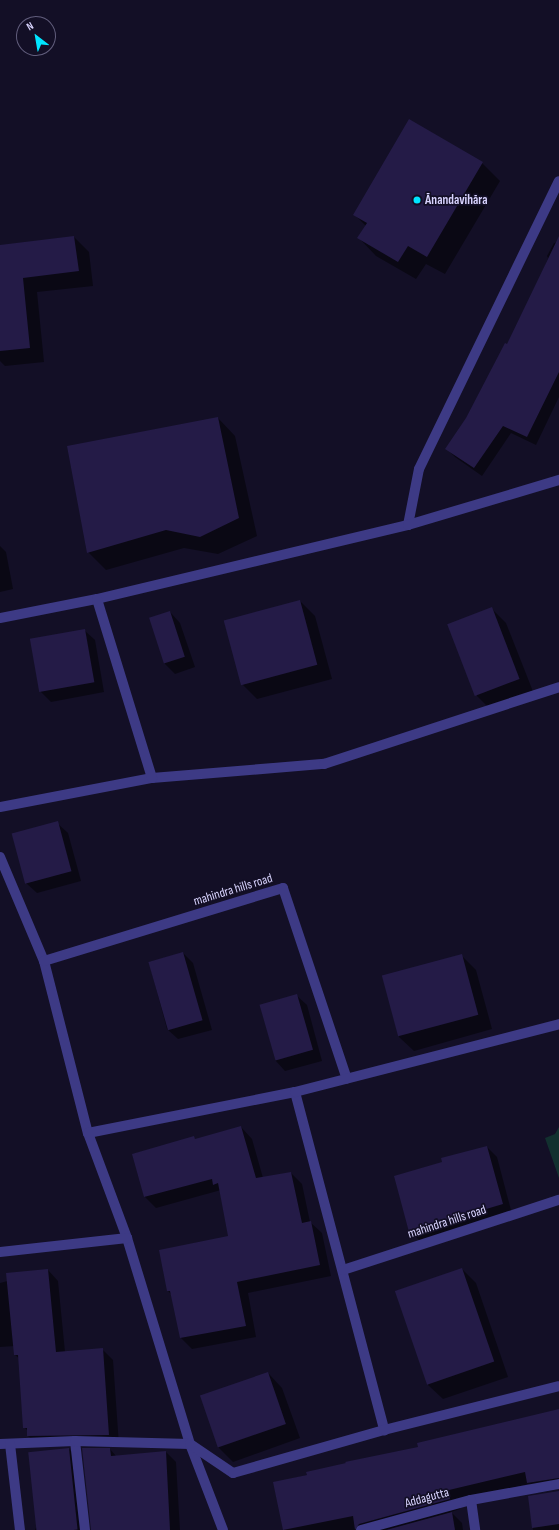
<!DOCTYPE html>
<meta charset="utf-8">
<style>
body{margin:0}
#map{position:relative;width:559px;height:1530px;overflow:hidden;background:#130f26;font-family:"Sofia Sans Condensed",sans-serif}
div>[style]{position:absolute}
.green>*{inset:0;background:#12302f}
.shadow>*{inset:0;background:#0007}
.building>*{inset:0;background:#241b47;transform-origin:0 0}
.street>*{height:10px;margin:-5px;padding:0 5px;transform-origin:5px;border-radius:5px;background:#3d3a85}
.dots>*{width:11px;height:11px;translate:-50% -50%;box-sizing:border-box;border:2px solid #130f26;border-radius:50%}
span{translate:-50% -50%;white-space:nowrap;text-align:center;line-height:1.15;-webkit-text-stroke:3.5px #130f26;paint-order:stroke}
.poi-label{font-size:13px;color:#d9d4ff;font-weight:700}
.left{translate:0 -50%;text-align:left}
.street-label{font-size:13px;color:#d9d4ff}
.north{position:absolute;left:16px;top:16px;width:40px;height:40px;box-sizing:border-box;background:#130f26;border:1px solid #625e7d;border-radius:50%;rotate:329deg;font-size:11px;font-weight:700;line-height:16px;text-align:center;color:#d9d4ff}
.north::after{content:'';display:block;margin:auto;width:14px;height:18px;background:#00e5ff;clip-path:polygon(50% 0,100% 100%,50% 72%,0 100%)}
</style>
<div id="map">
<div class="green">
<i style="clip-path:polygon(559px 1127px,559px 1178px,545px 1138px,555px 1134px)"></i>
</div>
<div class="shadow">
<i style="clip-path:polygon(482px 163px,500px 181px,445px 274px,426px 264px,416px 279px,376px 256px,359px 238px,366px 226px,355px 215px)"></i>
<i style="clip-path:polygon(74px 237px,89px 252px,93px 286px,37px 292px,44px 362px,5px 366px,0 361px,0 246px)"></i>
<i style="clip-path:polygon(559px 242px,559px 397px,536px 445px,511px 433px,482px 476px,455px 457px,447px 449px,467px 419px,508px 345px,540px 279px,548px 258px,547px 256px,554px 243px)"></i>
<i style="clip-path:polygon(218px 418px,235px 436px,257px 536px,218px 554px,184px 548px,106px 570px,88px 552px)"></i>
<i style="clip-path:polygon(0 546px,6px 552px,13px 589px,0 592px)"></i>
<i style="clip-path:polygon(300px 601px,315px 616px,332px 679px,257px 699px,243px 685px)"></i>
<i style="clip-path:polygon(491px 608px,506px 623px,534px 694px,492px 711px,477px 696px)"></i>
<i style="clip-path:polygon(170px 612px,180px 623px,195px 667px,175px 674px,164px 663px)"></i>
<i style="clip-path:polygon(84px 630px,95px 640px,104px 692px,51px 702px,40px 691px)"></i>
<i style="clip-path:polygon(57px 823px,68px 833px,81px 881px,37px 893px,26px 883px,13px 835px)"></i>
<i style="clip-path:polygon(183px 953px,193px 963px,212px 1030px,178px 1039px,167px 1029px,149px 962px)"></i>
<i style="clip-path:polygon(461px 955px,476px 970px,492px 1029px,414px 1051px,399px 1037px,383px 977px)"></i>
<i style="clip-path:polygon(296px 995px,307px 1005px,322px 1061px,285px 1071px,275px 1060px)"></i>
<i style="clip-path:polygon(241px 1127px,252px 1139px,263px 1178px,291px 1173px,302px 1184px,310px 1222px,322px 1233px,331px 1276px,248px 1293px,256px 1337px,192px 1349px,181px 1338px,172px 1295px,168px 1291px,230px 1237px,221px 1190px,156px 1208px,145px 1197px,133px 1154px,194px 1138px,196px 1140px)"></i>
<i style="clip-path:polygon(487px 1147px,497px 1157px,512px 1214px,421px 1242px,410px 1231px,443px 1163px)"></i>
<i style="clip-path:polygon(462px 1269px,476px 1283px,508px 1377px,443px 1399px,428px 1385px,396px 1291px)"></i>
<i style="clip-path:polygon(48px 1270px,58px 1281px,65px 1352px,103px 1350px,113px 1360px,119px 1445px,39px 1446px,28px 1436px,28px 1431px,24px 1427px,20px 1359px,15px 1355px,15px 1346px,0 1347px,0 1283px)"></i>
<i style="clip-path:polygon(268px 1373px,282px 1388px,300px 1438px,233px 1462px,218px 1447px)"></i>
<i style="clip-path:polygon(559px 1410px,559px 1489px,538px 1493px,529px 1484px,459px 1500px,460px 1509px,451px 1512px,462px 1523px,463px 1530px,284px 1530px,274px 1483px,419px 1448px)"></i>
<i style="clip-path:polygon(69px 1449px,79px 1459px,87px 1530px,35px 1530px)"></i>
<i style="clip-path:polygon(110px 1449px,116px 1456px,166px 1452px,176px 1462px,180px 1530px,92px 1530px)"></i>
<i style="clip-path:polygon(559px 1492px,559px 1530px,533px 1530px,529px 1497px)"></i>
</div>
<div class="building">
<i style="clip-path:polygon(409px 119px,483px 162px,427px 257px,408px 246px,398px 262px,357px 238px,367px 223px,353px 215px)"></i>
<i style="clip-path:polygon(74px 236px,79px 271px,23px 278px,30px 348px,0 351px,0 245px)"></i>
<i style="clip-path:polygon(559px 236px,559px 372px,527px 437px,503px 426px,474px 468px,445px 449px,466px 418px,505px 343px,507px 344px)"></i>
<i style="clip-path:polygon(218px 417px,239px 518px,200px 537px,166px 530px,87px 553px,67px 446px)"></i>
<i style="left:300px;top:600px;width:67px;height:79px;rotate:75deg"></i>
<i style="left:492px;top:607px;width:77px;height:48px;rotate:69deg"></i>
<i style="left:170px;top:611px;width:48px;height:22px;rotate:72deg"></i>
<i style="left:85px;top:629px;width:54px;height:56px;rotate:80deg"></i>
<i style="left:58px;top:821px;width:52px;height:48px;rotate:75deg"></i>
<i style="left:183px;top:952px;width:71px;height:36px;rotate:74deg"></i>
<i style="left:462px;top:954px;width:63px;height:83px;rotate:75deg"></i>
<i style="left:297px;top:994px;width:58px;height:39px;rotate:74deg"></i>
<i style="clip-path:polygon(241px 1126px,256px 1178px,291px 1172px,302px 1223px,311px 1221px,320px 1265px,237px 1282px,246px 1326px,180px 1338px,170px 1291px,167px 1291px,159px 1250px,228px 1236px,218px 1183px,213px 1185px,212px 1179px,144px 1197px,132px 1154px,194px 1136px,195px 1139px)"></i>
<i style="clip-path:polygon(487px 1146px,503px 1204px,409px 1232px,394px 1176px,442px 1162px,441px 1158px)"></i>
<i style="left:462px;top:1268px;width:99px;height:71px;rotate:71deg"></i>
<i style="clip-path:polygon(48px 1269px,56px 1352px,103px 1348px,109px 1435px,27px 1436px,27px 1428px,23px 1428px,18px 1355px,14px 1355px,6px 1273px)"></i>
<i style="left:268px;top:1372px;width:55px;height:72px;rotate:71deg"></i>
<i style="clip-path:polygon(559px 1409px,559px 1478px,527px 1483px,525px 1472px,449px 1490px,450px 1499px,359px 1524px,355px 1530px,353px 1516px,283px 1530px,273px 1482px,307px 1475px,306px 1472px,346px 1463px,345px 1462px,418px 1447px,417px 1443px)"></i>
<i style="left:69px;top:1448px;width:82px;height:41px;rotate:84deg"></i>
<i style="clip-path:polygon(82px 1448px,110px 1448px,111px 1456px,166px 1451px,170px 1530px,91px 1530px)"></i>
<i style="clip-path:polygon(559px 1491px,559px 1524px,532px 1528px,528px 1496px)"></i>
<i style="clip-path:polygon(452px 1512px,455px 1530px,386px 1530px)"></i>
</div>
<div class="street">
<i style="left:408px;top:525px;width:57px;rotate:-78.9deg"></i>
<i style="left:419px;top:469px;width:320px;rotate:-64.1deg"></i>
<i style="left:0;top:618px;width:99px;rotate:-11.1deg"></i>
<i style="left:97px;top:599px;width:320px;rotate:-13.4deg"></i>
<i style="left:408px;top:525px;width:158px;rotate:-16.6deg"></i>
<i style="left:152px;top:778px;width:173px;rotate:-4.7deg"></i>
<i style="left:324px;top:764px;width:247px;rotate:-18.1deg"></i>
<i style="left:0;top:807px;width:155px;rotate:-10.8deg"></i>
<i style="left:152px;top:778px;width:187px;rotate:-107.1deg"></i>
<i style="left:0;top:857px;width:113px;rotate:67.1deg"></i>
<i style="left:44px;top:961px;width:178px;rotate:75.7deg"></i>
<i style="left:88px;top:1133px;width:112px;rotate:69.6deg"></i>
<i style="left:127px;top:1238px;width:215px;rotate:73deg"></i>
<i style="left:190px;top:1444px;width:92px;rotate:69deg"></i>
<i style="left:44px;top:961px;width:250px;rotate:-17deg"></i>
<i style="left:283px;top:888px;width:201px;rotate:71.5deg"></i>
<i style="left:295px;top:1092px;width:350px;rotate:75.2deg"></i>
<i style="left:88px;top:1133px;width:211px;rotate:-11.2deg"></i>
<i style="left:295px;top:1092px;width:273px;rotate:-14.4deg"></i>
<i style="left:0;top:1252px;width:128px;rotate:-6.3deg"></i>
<i style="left:343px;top:1270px;width:227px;rotate:-18deg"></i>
<i style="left:75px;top:1441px;width:90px;rotate:83.6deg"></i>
<i style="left:0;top:1444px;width:75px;rotate:-2.3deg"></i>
<i style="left:75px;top:1441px;width:115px;rotate:1.5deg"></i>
<i style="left:190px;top:1444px;width:52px;rotate:34deg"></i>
<i style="left:233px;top:1473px;width:157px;rotate:-15.9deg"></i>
<i style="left:384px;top:1430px;width:180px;rotate:-14.1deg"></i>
<i style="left:10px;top:1444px;width:87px;rotate:83.4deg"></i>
<i style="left:471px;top:1500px;width:89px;rotate:-10.3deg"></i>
<i style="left:361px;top:1530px;width:114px;rotate:-15.3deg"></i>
<i style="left:471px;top:1500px;width:30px;rotate:82deg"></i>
</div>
<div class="dots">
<i style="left:417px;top:200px;background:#00e5ff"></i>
</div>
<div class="poi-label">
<span class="left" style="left:425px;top:200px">Ānandavihāra</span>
</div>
<div class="street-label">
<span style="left:233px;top:890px;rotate:-17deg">mahindra hills road</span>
<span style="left:447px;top:1222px;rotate:-18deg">mahindra hills road</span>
<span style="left:427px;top:1498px;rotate:-15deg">Addagutta</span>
</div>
<div class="north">N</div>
</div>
